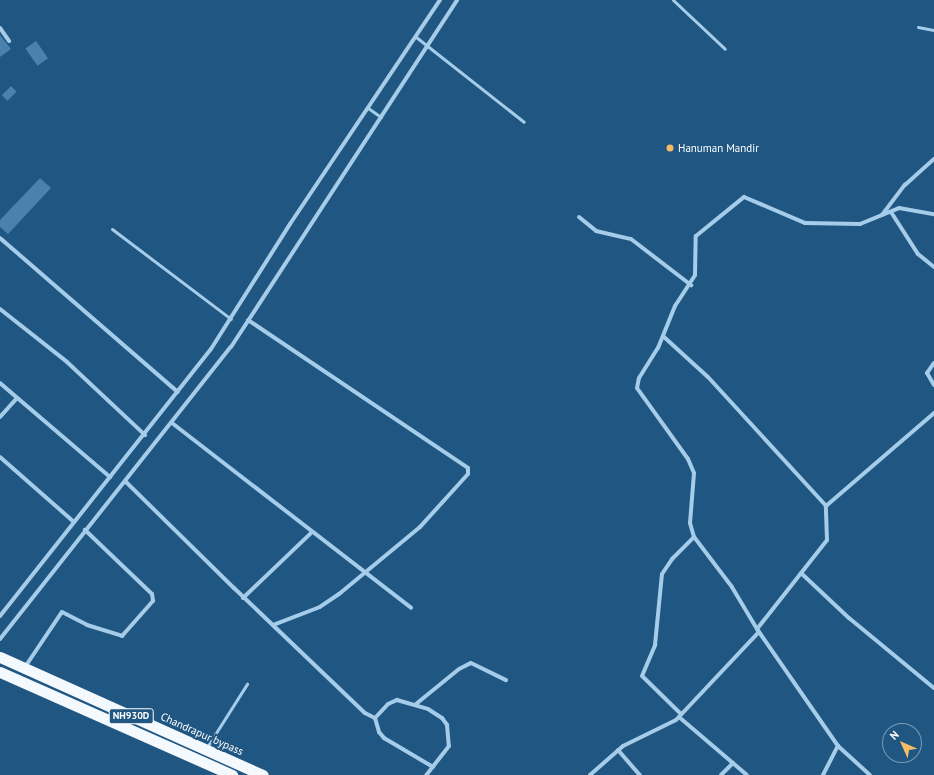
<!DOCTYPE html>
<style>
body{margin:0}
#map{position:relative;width:934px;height:775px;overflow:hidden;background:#1f5682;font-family:"PT Sans",sans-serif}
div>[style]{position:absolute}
.building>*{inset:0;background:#4b82ad;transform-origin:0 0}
.service>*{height:3px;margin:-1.5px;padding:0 1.5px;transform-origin:1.5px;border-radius:1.5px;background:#a5cce9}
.minor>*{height:4px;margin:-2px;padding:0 2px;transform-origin:2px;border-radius:2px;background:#a5cce9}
.trunk>*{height:11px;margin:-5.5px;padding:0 5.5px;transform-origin:5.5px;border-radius:5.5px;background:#f4f9fe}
.dots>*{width:11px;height:11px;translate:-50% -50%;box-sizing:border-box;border:2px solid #1f5682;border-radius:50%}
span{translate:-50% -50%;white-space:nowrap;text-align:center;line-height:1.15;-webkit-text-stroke:4px #1f5682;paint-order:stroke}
.shield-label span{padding:1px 3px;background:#1f5682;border:1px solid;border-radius:3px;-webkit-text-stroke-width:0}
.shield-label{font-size:10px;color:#fff;font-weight:700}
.poi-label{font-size:11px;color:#fff}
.left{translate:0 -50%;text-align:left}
.street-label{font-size:11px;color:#fff}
.north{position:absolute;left:882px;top:723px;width:40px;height:40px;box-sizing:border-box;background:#1f5682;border:1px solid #799ab4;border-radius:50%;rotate:315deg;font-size:11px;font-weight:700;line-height:16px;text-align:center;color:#fff}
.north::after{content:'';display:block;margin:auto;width:14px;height:18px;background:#f7bb64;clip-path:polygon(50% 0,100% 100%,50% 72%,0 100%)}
</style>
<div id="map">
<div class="building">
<i style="clip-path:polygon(0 35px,11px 49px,0 57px)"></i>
<i style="left:36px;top:41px;width:21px;height:13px;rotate:55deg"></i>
<i style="left:11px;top:86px;width:8px;height:13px;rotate:45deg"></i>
<i style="clip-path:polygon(40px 178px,51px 188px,8px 234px,0 227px,0 220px)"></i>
</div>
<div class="service">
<i style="left:673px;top:0;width:71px;rotate:43.3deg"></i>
<i style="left:918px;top:27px;width:16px;rotate:11deg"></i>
<i style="left:416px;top:37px;width:137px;rotate:38.2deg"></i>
<i style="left:368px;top:108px;width:16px;rotate:35deg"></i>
<i style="left:112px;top:229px;width:149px;rotate:37.1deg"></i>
<i style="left:207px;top:747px;width:75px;rotate:-57.6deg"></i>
</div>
<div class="minor">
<i style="left:0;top:28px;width:16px;rotate:55deg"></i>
<i style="left:891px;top:212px;width:50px;rotate:57.3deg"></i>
<i style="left:918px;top:254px;width:21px;rotate:39deg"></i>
<i style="left:882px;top:215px;width:38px;rotate:-53deg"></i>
<i style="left:905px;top:185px;width:39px;rotate:-42deg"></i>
<i style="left:579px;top:217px;width:22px;rotate:39deg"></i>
<i style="left:596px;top:231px;width:36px;rotate:13deg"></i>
<i style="left:631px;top:239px;width:76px;rotate:37.5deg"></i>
<i style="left:0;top:238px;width:235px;rotate:40.9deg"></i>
<i style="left:0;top:309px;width:85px;rotate:38.3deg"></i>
<i style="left:67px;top:362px;width:107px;rotate:43.1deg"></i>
<i style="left:248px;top:320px;width:265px;rotate:33.9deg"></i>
<i style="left:468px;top:468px;width:6px;rotate:90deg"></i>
<i style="left:468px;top:474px;width:72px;rotate:132.2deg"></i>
<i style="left:420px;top:527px;width:105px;rotate:140.4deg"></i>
<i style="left:339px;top:594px;width:23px;rotate:146deg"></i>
<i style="left:320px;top:607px;width:50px;rotate:159deg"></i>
<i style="left:664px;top:337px;width:59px;rotate:42.3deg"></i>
<i style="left:708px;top:377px;width:175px;rotate:47.5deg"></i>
<i style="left:934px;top:363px;width:12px;rotate:125deg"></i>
<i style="left:927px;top:373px;width:14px;rotate:60deg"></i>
<i style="left:0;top:383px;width:145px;rotate:40.5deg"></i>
<i style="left:0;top:417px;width:25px;rotate:-48deg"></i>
<i style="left:172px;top:423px;width:302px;rotate:37.7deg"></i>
<i style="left:0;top:457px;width:98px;rotate:41.3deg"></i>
<i style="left:125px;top:481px;width:153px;rotate:44.5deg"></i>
<i style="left:234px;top:588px;width:181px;rotate:43.7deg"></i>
<i style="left:365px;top:713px;width:11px;rotate:27deg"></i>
<i style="left:375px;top:718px;width:19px;rotate:-47deg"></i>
<i style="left:388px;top:704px;width:10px;rotate:-24deg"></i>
<i style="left:397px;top:700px;width:32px;rotate:16deg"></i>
<i style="left:428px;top:709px;width:17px;rotate:33deg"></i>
<i style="left:442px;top:718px;width:9px;rotate:54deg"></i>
<i style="left:447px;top:725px;width:21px;rotate:85deg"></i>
<i style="left:449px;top:746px;width:37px;rotate:128deg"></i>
<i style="left:801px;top:573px;width:66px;rotate:43.2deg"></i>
<i style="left:849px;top:618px;width:110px;rotate:39.5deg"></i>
<i style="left:243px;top:598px;width:95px;rotate:-43.7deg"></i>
<i style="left:0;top:616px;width:340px;rotate:-51.7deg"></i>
<i style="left:211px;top:349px;width:148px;rotate:-57.7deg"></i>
<i style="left:290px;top:224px;width:270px;rotate:-56.2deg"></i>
<i style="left:757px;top:629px;width:49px;rotate:-120.8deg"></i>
<i style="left:732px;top:587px;width:63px;rotate:-127.2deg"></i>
<i style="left:694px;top:537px;width:15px;rotate:-106deg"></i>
<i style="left:690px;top:523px;width:50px;rotate:-85.4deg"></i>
<i style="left:694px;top:473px;width:15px;rotate:-113deg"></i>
<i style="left:688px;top:459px;width:87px;rotate:-125.7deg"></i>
<i style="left:637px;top:388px;width:10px;rotate:-79deg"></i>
<i style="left:639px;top:378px;width:36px;rotate:-58deg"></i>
<i style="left:658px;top:348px;width:45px;rotate:-68deg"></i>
<i style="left:675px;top:306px;width:37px;rotate:-57deg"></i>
<i style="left:695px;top:275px;width:39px;rotate:-89deg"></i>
<i style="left:696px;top:236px;width:62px;rotate:-39.1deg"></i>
<i style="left:744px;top:197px;width:66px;rotate:23.1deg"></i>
<i style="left:805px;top:223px;width:55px;rotate:1deg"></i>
<i style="left:860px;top:224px;width:42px;rotate:-22.3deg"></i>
<i style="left:899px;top:208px;width:36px;rotate:10deg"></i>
<i style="left:0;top:639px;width:372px;rotate:-51.7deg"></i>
<i style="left:231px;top:347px;width:414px;rotate:-56.9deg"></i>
<i style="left:25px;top:667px;width:66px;rotate:-56.1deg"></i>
<i style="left:62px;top:612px;width:28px;rotate:27deg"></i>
<i style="left:87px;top:625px;width:37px;rotate:17deg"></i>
<i style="left:122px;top:636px;width:47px;rotate:-48.5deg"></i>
<i style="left:153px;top:601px;width:7px;rotate:-98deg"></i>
<i style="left:152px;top:594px;width:93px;rotate:-136.3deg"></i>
<i style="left:416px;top:704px;width:55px;rotate:-39.1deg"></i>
<i style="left:459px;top:669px;width:13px;rotate:-27deg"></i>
<i style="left:471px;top:663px;width:39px;rotate:26deg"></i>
<i style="left:681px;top:714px;width:54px;rotate:-135.7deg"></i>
<i style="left:642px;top:676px;width:34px;rotate:-67deg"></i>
<i style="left:655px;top:645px;width:71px;rotate:-84.4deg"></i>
<i style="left:662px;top:574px;width:18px;rotate:-56deg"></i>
<i style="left:672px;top:559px;width:31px;rotate:-45deg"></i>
<i style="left:679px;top:717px;width:89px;rotate:40.5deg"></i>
<i style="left:375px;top:718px;width:15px;rotate:74deg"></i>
<i style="left:379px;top:732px;width:8px;rotate:50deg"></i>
<i style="left:384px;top:738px;width:57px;rotate:30.6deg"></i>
<i style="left:838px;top:746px;width:43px;rotate:42.2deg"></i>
<i style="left:618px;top:750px;width:33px;rotate:49deg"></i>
<i style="left:590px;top:775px;width:44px;rotate:-41.3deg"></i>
<i style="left:623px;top:746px;width:59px;rotate:-26.1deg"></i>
<i style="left:676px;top:720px;width:121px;rotate:-46.7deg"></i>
<i style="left:721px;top:775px;width:17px;rotate:-45deg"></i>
<i style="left:823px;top:775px;width:33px;rotate:-63deg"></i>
<i style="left:838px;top:746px;width:142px;rotate:-124.7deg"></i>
<i style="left:757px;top:629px;width:113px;rotate:-51.8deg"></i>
<i style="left:827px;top:540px;width:34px;rotate:-92deg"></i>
<i style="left:826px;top:506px;width:143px;rotate:-40.7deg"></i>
</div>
<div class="trunk">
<i style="left:0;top:657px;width:288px;rotate:24.2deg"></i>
<i style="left:0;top:672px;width:254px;rotate:23.9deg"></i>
</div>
<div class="dots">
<i style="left:670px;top:148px;background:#f7bb64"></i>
</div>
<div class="shield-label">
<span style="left:131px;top:716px">NH930D</span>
</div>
<div class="poi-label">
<span class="left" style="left:678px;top:148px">Hanuman Mandir</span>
</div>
<div class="street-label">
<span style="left:202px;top:734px;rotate:24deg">Chandrapur bypass</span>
</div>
<div class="north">N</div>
</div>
